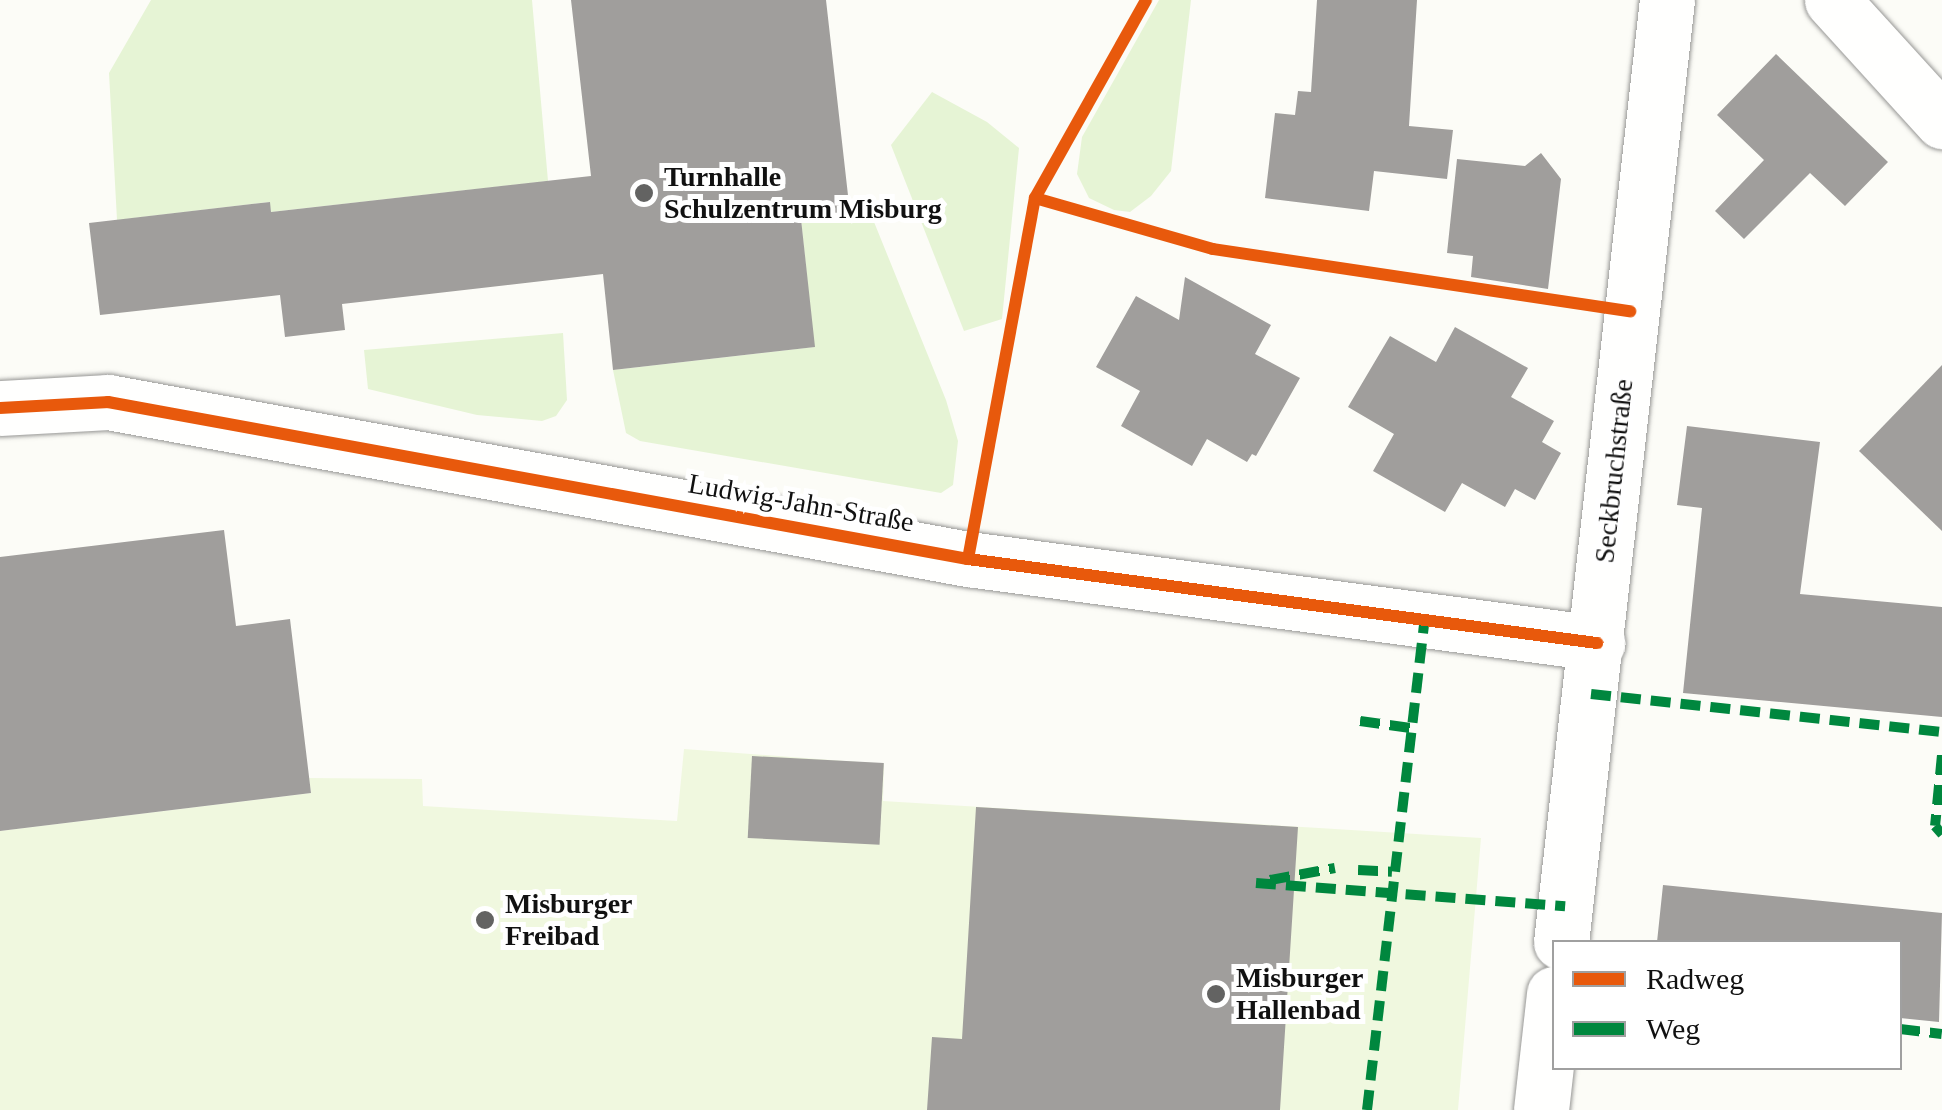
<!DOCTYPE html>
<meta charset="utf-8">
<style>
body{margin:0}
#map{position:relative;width:1942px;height:1110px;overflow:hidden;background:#fcfcf7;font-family:Georgia,serif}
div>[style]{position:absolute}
.green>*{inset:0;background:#e6f4d5}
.pitch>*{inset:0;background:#f0f8df}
.building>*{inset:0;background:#a09e9c;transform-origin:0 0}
.roads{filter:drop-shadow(0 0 2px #979795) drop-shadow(0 0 2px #979795)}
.minor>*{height:55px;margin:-27.5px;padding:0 27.5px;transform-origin:27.5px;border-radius:27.5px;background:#fffffe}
.quiet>*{height:10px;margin-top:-5px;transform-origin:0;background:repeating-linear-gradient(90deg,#00873e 0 20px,transparent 0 30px)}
.cycleway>*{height:12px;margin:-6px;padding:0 6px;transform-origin:6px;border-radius:6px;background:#e8590c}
.dots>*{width:28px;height:28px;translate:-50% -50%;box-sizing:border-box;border:5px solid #fff;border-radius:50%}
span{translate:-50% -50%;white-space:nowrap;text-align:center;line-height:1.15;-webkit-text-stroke:10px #fff;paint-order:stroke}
.poi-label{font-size:28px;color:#111;font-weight:700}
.left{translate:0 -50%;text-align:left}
.street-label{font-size:28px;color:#111}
.legend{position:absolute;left:1552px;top:940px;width:350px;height:130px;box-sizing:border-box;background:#fff;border:2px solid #a0a0a0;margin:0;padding:12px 18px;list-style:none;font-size:30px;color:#111}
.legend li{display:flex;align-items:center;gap:20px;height:50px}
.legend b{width:50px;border:2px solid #a0a0a0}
</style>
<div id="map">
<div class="green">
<i style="clip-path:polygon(151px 0,532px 0,548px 181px,271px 212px,269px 202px,117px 220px,109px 73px)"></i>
<i style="clip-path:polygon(1159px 0,1191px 0,1171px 171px,1151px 196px,1130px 212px,1114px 210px,1089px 198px,1077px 174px,1082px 137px)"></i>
<i style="clip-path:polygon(932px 92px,987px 122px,1019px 148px,1002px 319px,964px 331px,891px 145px)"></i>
<i style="clip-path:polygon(850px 213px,872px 217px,946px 400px,958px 441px,953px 485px,941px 493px,640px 441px,626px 433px,613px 370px,814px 347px,801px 219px)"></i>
<i style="clip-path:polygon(563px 333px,567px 400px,556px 416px,542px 421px,477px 415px,368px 389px,364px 350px)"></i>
</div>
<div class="pitch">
<i style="clip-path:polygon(684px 749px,884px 764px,883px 801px,1481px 838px,1458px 1110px,0 1110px,0 831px,311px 793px,309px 778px,422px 779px,423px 806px,677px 821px)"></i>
</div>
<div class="building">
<i style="clip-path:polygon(571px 0,826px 0,850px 213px,801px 219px,815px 347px,613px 370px,603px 274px,342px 304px,345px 330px,285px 337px,280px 295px,100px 315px,89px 223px,270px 202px,271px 212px,591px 176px)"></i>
<i style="clip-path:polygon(1317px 0,1417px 0,1409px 126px,1453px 130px,1447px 179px,1374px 171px,1369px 211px,1265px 198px,1275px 113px,1295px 115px,1298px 91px,1311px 92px)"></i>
<i style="clip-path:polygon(1776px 54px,1888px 162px,1845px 206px,1810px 173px,1744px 239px,1715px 211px,1764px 160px,1717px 115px)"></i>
<i style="clip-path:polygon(1541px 153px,1561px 179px,1548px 289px,1471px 277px,1473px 256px,1447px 253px,1457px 159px,1525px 166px)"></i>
<i style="clip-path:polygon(1185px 277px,1271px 325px,1255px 354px,1300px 378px,1256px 456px,1252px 454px,1247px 462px,1207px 439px,1192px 466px,1121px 426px,1140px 391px,1096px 367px,1136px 296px,1179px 320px)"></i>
<i style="clip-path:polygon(1455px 327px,1528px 368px,1511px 397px,1554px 421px,1542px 442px,1561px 453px,1535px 500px,1515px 489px,1505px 507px,1462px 483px,1445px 512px,1373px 471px,1394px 434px,1348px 407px,1390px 336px,1436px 362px)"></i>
<i style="clip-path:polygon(1942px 365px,1942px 531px,1859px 451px)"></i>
<i style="clip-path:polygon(1687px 426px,1820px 442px,1800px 594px,1942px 607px,1942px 717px,1683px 693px,1702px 508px,1677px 505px)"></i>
<i style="clip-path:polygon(224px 530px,236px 626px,290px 619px,311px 793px,0 831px,0 557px)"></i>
<i style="left:752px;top:756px;width:132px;height:82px;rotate:3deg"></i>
<i style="clip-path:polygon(976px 807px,1298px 827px,1280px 1110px,927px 1110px,932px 1037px,962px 1039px)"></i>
<i style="clip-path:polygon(1663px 885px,1942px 913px,1939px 1022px,1900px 1018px,1900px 942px,1657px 942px)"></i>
</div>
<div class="roads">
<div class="minor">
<i style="left:1832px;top:0;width:164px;rotate:47.7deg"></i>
<i style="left:0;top:408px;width:108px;rotate:-3.2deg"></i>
<i style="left:108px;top:402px;width:874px;rotate:10.35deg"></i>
<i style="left:968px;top:559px;width:635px;rotate:7.61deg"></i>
<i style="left:1561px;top:942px;width:948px;rotate:-83.58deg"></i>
<i style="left:1541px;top:1110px;width:117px;rotate:-83.6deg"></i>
</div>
</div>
<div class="quiet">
<i style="left:1591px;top:694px;width:353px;rotate:6.2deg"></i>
<i style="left:1360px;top:721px;width:51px;rotate:7.8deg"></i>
<i style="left:1942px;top:755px;width:71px;rotate:95.6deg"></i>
<i style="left:1935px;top:826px;width:11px;rotate:49deg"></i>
<i style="left:1358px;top:870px;width:34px;rotate:3deg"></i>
<i style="left:1270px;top:880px;width:66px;rotate:-10.5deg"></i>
<i style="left:1256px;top:883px;width:310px;rotate:4.3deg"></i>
<i style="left:1900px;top:1029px;width:42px;rotate:6.8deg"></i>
<i style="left:1367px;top:1110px;width:490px;rotate:-83.3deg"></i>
</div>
<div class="cycleway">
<i style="left:1035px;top:198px;width:185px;rotate:16deg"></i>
<i style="left:1213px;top:249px;width:422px;rotate:8.5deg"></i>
<i style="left:0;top:408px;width:108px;rotate:-3.2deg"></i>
<i style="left:108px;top:402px;width:874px;rotate:10.35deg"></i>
<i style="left:968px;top:559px;width:635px;rotate:7.61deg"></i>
<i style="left:968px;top:559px;width:367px;rotate:-79.5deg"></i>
<i style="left:1035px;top:198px;width:227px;rotate:-60.7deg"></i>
</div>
<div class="dots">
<i style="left:644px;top:193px;background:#636362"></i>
<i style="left:485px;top:920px;background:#636362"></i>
<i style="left:1216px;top:994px;background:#636362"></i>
</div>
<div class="poi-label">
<span class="left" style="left:664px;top:193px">Turnhalle<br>Schulzentrum Misburg</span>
<span class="left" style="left:505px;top:920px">Misburger<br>Freibad</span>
<span class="left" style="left:1236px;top:994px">Misburger<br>Hallenbad</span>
</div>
<div class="street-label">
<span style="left:1614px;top:471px;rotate:-84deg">Seckbruchstraße</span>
<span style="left:801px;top:503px;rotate:10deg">Ludwig-Jahn-Straße</span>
</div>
<ul class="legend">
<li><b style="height:12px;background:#e8590c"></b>Radweg</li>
<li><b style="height:12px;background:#00873e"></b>Weg</li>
</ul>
</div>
